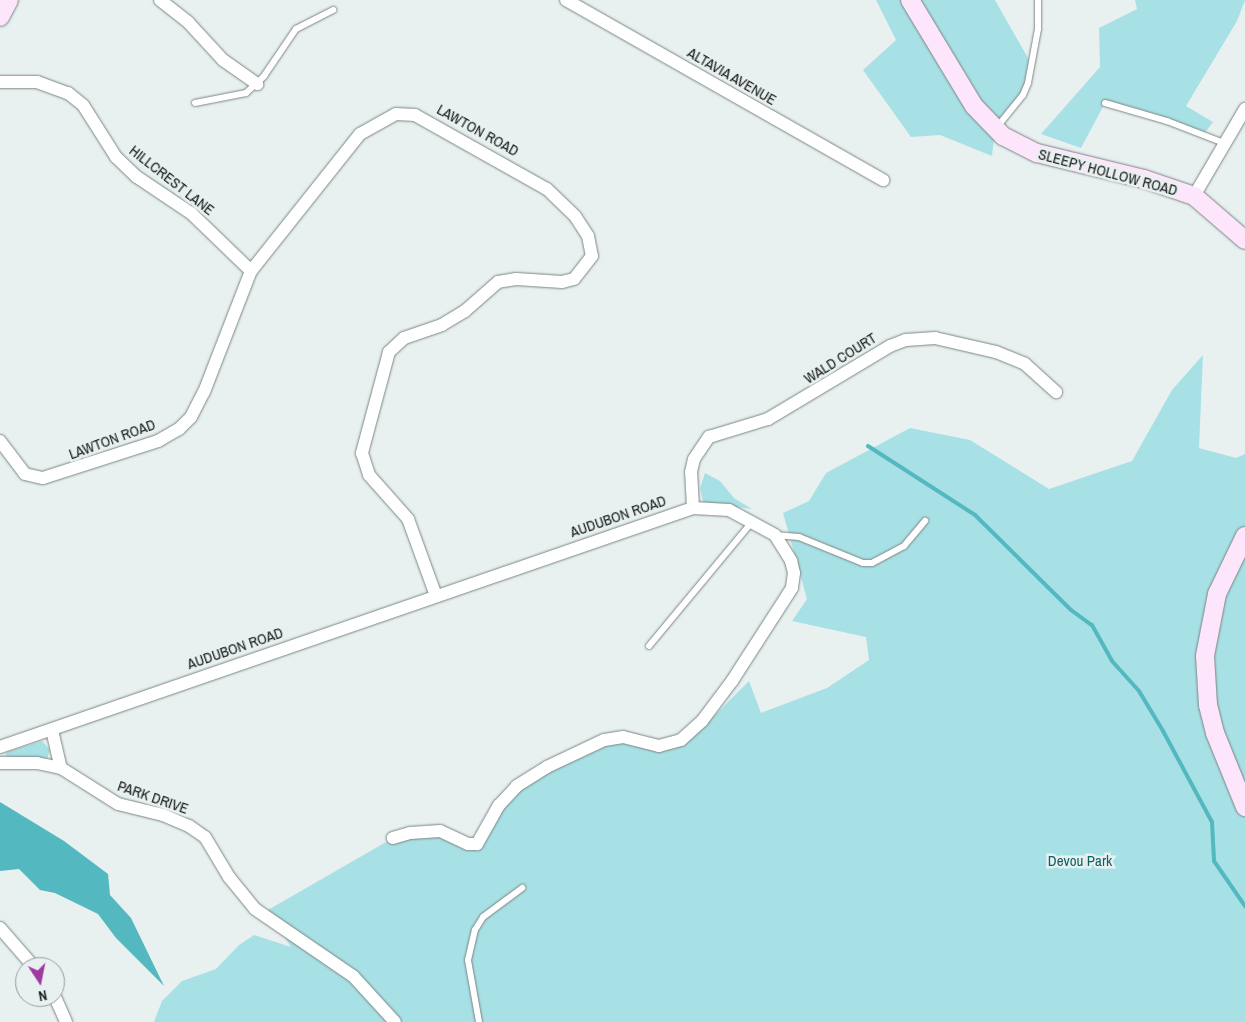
<!DOCTYPE html>
<style>
body{margin:0}
#map{position:relative;width:1245px;height:1022px;overflow:hidden;background:#e8f0f0;font-family:"Archivo Narrow",sans-serif}
div>[style]{position:absolute}
.green>*{inset:0;background:#a8e1e5}
.water>*{inset:0;background:#53b8bf}
.stream>*{height:4px;margin:-2px;padding:0 2px;transform-origin:2px;border-radius:2px;background:#53b8bf}
.roads{filter:drop-shadow(0 0 1px #7d8484) drop-shadow(0 0 1px #7d8484)}
.lane>*{height:6px;margin:-3px;padding:0 3px;transform-origin:3px;border-radius:3px;background:#fff}
.street>*{height:12px;margin:-6px;padding:0 6px;transform-origin:6px;border-radius:6px;background:#fff}
.secondary>*{height:18px;margin:-9px;padding:0 9px;transform-origin:9px;border-radius:9px;background:#fde5fc}
span{translate:-50% -50%;white-space:nowrap;text-align:center;line-height:1.15;-webkit-text-stroke:5px #e8f0f0;paint-order:stroke}
.street-label{font-size:15px;color:#1b1d1e}
.park-label{font-size:15px;color:#0b6267}
.north{position:absolute;left:15px;top:957px;width:50px;height:50px;box-sizing:border-box;background:#e8f0f0;border:1px solid #969c9c;border-radius:50%;rotate:169deg;font-size:14px;font-weight:700;line-height:20px;text-align:center;color:#1b1d1e}
.north::after{content:'';display:block;margin:auto;width:18px;height:22px;background:#9e3aa0;clip-path:polygon(50% 0,100% 100%,50% 72%,0 100%)}
</style>
<div id="map">
<div class="green">
<i style="clip-path:polygon(876px 0,995px 0,1032px 65px,1028px 83px,995px 130px,992px 156px,940px 135px,911px 137px,863px 70px,896px 40px)"></i>
<i style="clip-path:polygon(1135px 0,1245px 0,1237px 21px,1186px 106px,1213px 122px,1204px 134px,1105px 103px,1081px 148px,1041px 134px,1100px 67px,1099px 28px,1137px 9px)"></i>
<i style="clip-path:polygon(1203px 355px,1199px 448px,1236px 458px,1245px 454px,1245px 1022px,154px 1022px,162px 1001px,182px 981px,216px 969px,239px 945px,254px 935px,291px 947px,277px 926px,261px 914px,393px 838px,429px 830px,477px 844px,517px 786px,604px 740px,687px 743px,749px 681px,761px 713px,827px 688px,869px 660px,866px 637px,792px 621px,807px 599px,783px 513px,809px 501px,826px 473px,910px 428px,970px 440px,1049px 489px,1132px 461px,1172px 390px)"></i>
<i style="clip-path:polygon(705px 473px,720px 481px,734px 498px,752px 509px,703px 502px,700px 488px)"></i>
<i style="clip-path:polygon(42px 741px,50px 750px,47px 759px,5px 756px,7px 752px)"></i>
</div>
<div class="water">
<i style="clip-path:polygon(0 802px,64px 841px,108px 874px,110px 895px,131px 918px,164px 986px,116px 938px,98px 914px,55px 893px,40px 890px,19px 869px,0 871px)"></i>
</div>
<div class="stream">
<i style="left:868px;top:446px;width:127px;rotate:32.8deg"></i>
<i style="left:975px;top:515px;width:135px;rotate:44.7deg"></i>
<i style="left:1071px;top:610px;width:26px;rotate:36deg"></i>
<i style="left:1092px;top:625px;width:41px;rotate:60.9deg"></i>
<i style="left:1112px;top:661px;width:40px;rotate:48deg"></i>
<i style="left:1139px;top:691px;width:47px;rotate:59deg"></i>
<i style="left:1163px;top:731px;width:103px;rotate:61.7deg"></i>
<i style="left:1212px;top:822px;width:39px;rotate:87deg"></i>
<i style="left:1214px;top:861px;width:55px;rotate:55.4deg"></i>
</div>
<div class="roads">
<div class="lane">
<i style="left:195px;top:103px;width:52px;rotate:-11.1deg"></i>
<i style="left:246px;top:93px;width:25px;rotate:-43deg"></i>
<i style="left:264px;top:76px;width:57px;rotate:-55.8deg"></i>
<i style="left:296px;top:29px;width:42px;rotate:-27.2deg"></i>
<i style="left:1105px;top:103px;width:65px;rotate:16.2deg"></i>
<i style="left:1167px;top:121px;width:61px;rotate:21.1deg"></i>
<i style="left:997px;top:127px;width:41px;rotate:-50.9deg"></i>
<i style="left:1023px;top:95px;width:13px;rotate:-67deg"></i>
<i style="left:1028px;top:83px;width:55px;rotate:-79.5deg"></i>
<i style="left:1038px;top:29px;width:29px;rotate:-90deg"></i>
<i style="left:775px;top:535px;width:24px;rotate:5deg"></i>
<i style="left:799px;top:537px;width:69px;rotate:22.1deg"></i>
<i style="left:863px;top:563px;width:9px"></i>
<i style="left:872px;top:563px;width:36px;rotate:-28deg"></i>
<i style="left:904px;top:546px;width:33px;rotate:-50deg"></i>
<i style="left:649px;top:646px;width:161px;rotate:-50.3deg"></i>
<i style="left:479px;top:1022px;width:63px;rotate:-100.1deg"></i>
<i style="left:468px;top:960px;width:31px;rotate:-77deg"></i>
<i style="left:475px;top:930px;width:15px;rotate:-58deg"></i>
<i style="left:483px;top:917px;width:49px;rotate:-36.6deg"></i>
</div>
<div class="street">
<i style="left:160px;top:0;width:36px;rotate:38deg"></i>
<i style="left:188px;top:22px;width:52px;rotate:47.4deg"></i>
<i style="left:223px;top:60px;width:42px;rotate:35.2deg"></i>
<i style="left:566px;top:0;width:365px;rotate:29.6deg"></i>
<i style="left:0;top:82px;width:37px"></i>
<i style="left:37px;top:82px;width:33px;rotate:20deg"></i>
<i style="left:68px;top:93px;width:19px;rotate:39deg"></i>
<i style="left:83px;top:105px;width:62px;rotate:57.6deg"></i>
<i style="left:116px;top:157px;width:29px;rotate:44deg"></i>
<i style="left:137px;top:177px;width:66px;rotate:33.9deg"></i>
<i style="left:192px;top:214px;width:82px;rotate:44deg"></i>
<i style="left:1194px;top:196px;width:101px;rotate:-59.6deg"></i>
<i style="left:0;top:441px;width:41px;rotate:52.9deg"></i>
<i style="left:25px;top:474px;width:18px;rotate:13deg"></i>
<i style="left:43px;top:478px;width:121px;rotate:-17.8deg"></i>
<i style="left:158px;top:441px;width:24px;rotate:-30deg"></i>
<i style="left:179px;top:429px;width:17px;rotate:-45deg"></i>
<i style="left:191px;top:417px;width:28px;rotate:-63deg"></i>
<i style="left:204px;top:392px;width:130px;rotate:-68.8deg"></i>
<i style="left:251px;top:271px;width:175px;rotate:-51.5deg"></i>
<i style="left:360px;top:134px;width:41px;rotate:-29.1deg"></i>
<i style="left:396px;top:114px;width:19px;rotate:3deg"></i>
<i style="left:415px;top:115px;width:151px;rotate:29.3deg"></i>
<i style="left:547px;top:189px;width:39px;rotate:44deg"></i>
<i style="left:575px;top:216px;width:24px;rotate:57deg"></i>
<i style="left:588px;top:236px;width:20px;rotate:79deg"></i>
<i style="left:592px;top:256px;width:29px;rotate:128deg"></i>
<i style="left:574px;top:279px;width:12px;rotate:166deg"></i>
<i style="left:562px;top:282px;width:46px;rotate:-176.3deg"></i>
<i style="left:516px;top:279px;width:18px;rotate:171deg"></i>
<i style="left:498px;top:282px;width:44px;rotate:138.7deg"></i>
<i style="left:465px;top:311px;width:27px;rotate:149deg"></i>
<i style="left:442px;top:325px;width:40px;rotate:161.1deg"></i>
<i style="left:404px;top:338px;width:21px;rotate:137deg"></i>
<i style="left:389px;top:352px;width:105px;rotate:105deg"></i>
<i style="left:362px;top:453px;width:23px;rotate:72deg"></i>
<i style="left:369px;top:475px;width:59px;rotate:48.4deg"></i>
<i style="left:408px;top:519px;width:82px;rotate:70deg"></i>
<i style="left:693px;top:508px;width:36px;rotate:-93deg"></i>
<i style="left:691px;top:472px;width:13px;rotate:-77deg"></i>
<i style="left:694px;top:459px;width:27px;rotate:-56deg"></i>
<i style="left:709px;top:437px;width:62px;rotate:-17deg"></i>
<i style="left:768px;top:419px;width:142px;rotate:-30.9deg"></i>
<i style="left:890px;top:346px;width:17px;rotate:-21deg"></i>
<i style="left:906px;top:340px;width:29px;rotate:-4deg"></i>
<i style="left:935px;top:338px;width:63px;rotate:12.9deg"></i>
<i style="left:996px;top:352px;width:31px;rotate:22deg"></i>
<i style="left:1025px;top:364px;width:42px;rotate:42.1deg"></i>
<i style="left:52px;top:730px;width:39px;rotate:77deg"></i>
<i style="left:0;top:747px;width:733px;rotate:-19.03deg"></i>
<i style="left:693px;top:508px;width:36px;rotate:3deg"></i>
<i style="left:729px;top:510px;width:52px;rotate:28.5deg"></i>
<i style="left:775px;top:535px;width:31px;rotate:58deg"></i>
<i style="left:791px;top:561px;width:12px;rotate:76deg"></i>
<i style="left:794px;top:573px;width:15px;rotate:98deg"></i>
<i style="left:792px;top:588px;width:111px;rotate:122.8deg"></i>
<i style="left:732px;top:681px;width:50px;rotate:126.9deg"></i>
<i style="left:702px;top:721px;width:28px;rotate:138deg"></i>
<i style="left:681px;top:740px;width:23px;rotate:165deg"></i>
<i style="left:659px;top:746px;width:37px;rotate:-166deg"></i>
<i style="left:623px;top:737px;width:19px;rotate:171deg"></i>
<i style="left:604px;top:740px;width:63px;rotate:154.7deg"></i>
<i style="left:547px;top:767px;width:36px;rotate:148deg"></i>
<i style="left:517px;top:786px;width:26px;rotate:133deg"></i>
<i style="left:499px;top:805px;width:45px;rotate:119.4deg"></i>
<i style="left:477px;top:844px;width:9px;rotate:180deg"></i>
<i style="left:468px;top:844px;width:31px;rotate:-155deg"></i>
<i style="left:440px;top:831px;width:30px;rotate:176deg"></i>
<i style="left:410px;top:833px;width:18px;rotate:164deg"></i>
<i style="left:0;top:763px;width:37px"></i>
<i style="left:37px;top:763px;width:25px;rotate:12deg"></i>
<i style="left:61px;top:768px;width:67px;rotate:32.3deg"></i>
<i style="left:118px;top:804px;width:46px;rotate:13.7deg"></i>
<i style="left:163px;top:815px;width:28px;rotate:23deg"></i>
<i style="left:189px;top:826px;width:19px;rotate:35deg"></i>
<i style="left:205px;top:837px;width:47px;rotate:59deg"></i>
<i style="left:229px;top:877px;width:41px;rotate:50.9deg"></i>
<i style="left:255px;top:909px;width:119px;rotate:34.4deg"></i>
<i style="left:353px;top:976px;width:62px;rotate:47.6deg"></i>
<i style="left:0;top:928px;width:52px;rotate:48.9deg"></i>
<i style="left:55px;top:997px;width:27px;rotate:66deg"></i>
</div>
<div class="secondary">
<i style="left:910px;top:0;width:124px;rotate:58.9deg"></i>
<i style="left:974px;top:106px;width:42px;rotate:46deg"></i>
<i style="left:1003px;top:136px;width:38px;rotate:27deg"></i>
<i style="left:1037px;top:153px;width:110px;rotate:13.7deg"></i>
<i style="left:1144px;top:179px;width:53px;rotate:18.8deg"></i>
<i style="left:1194px;top:196px;width:67px;rotate:40.8deg"></i>
<i style="left:0;top:17px;width:19px;rotate:-62deg"></i>
<i style="left:1245px;top:536px;width:64px;rotate:115.8deg"></i>
<i style="left:1217px;top:594px;width:63px;rotate:101deg"></i>
<i style="left:1205px;top:656px;width:49px;rotate:86.5deg"></i>
<i style="left:1208px;top:705px;width:29px;rotate:76deg"></i>
<i style="left:1215px;top:733px;width:80px;rotate:67.9deg"></i>
</div>
</div>
<div class="street-label">
<span style="left:732px;top:76px;rotate:30deg">ALTAVIA AVENUE</span>
<span style="left:478px;top:130px;rotate:29deg">LAWTON ROAD</span>
<span style="left:1108px;top:172px;rotate:15deg">SLEEPY HOLLOW ROAD</span>
<span style="left:172px;top:180px;rotate:38deg">HILLCREST LANE</span>
<span style="left:840px;top:358px;rotate:-32deg">WALD COURT</span>
<span style="left:112px;top:439px;rotate:-20deg">LAWTON ROAD</span>
<span style="left:618px;top:516px;rotate:-19deg">AUDUBON ROAD</span>
<span style="left:235px;top:648px;rotate:-19deg">AUDUBON ROAD</span>
<span style="left:153px;top:797px;rotate:19deg">PARK DRIVE</span>
</div>
<div class="park-label">
<span style="left:1080px;top:861px">Devou Park</span>
</div>
<div class="north">N</div>
</div>
